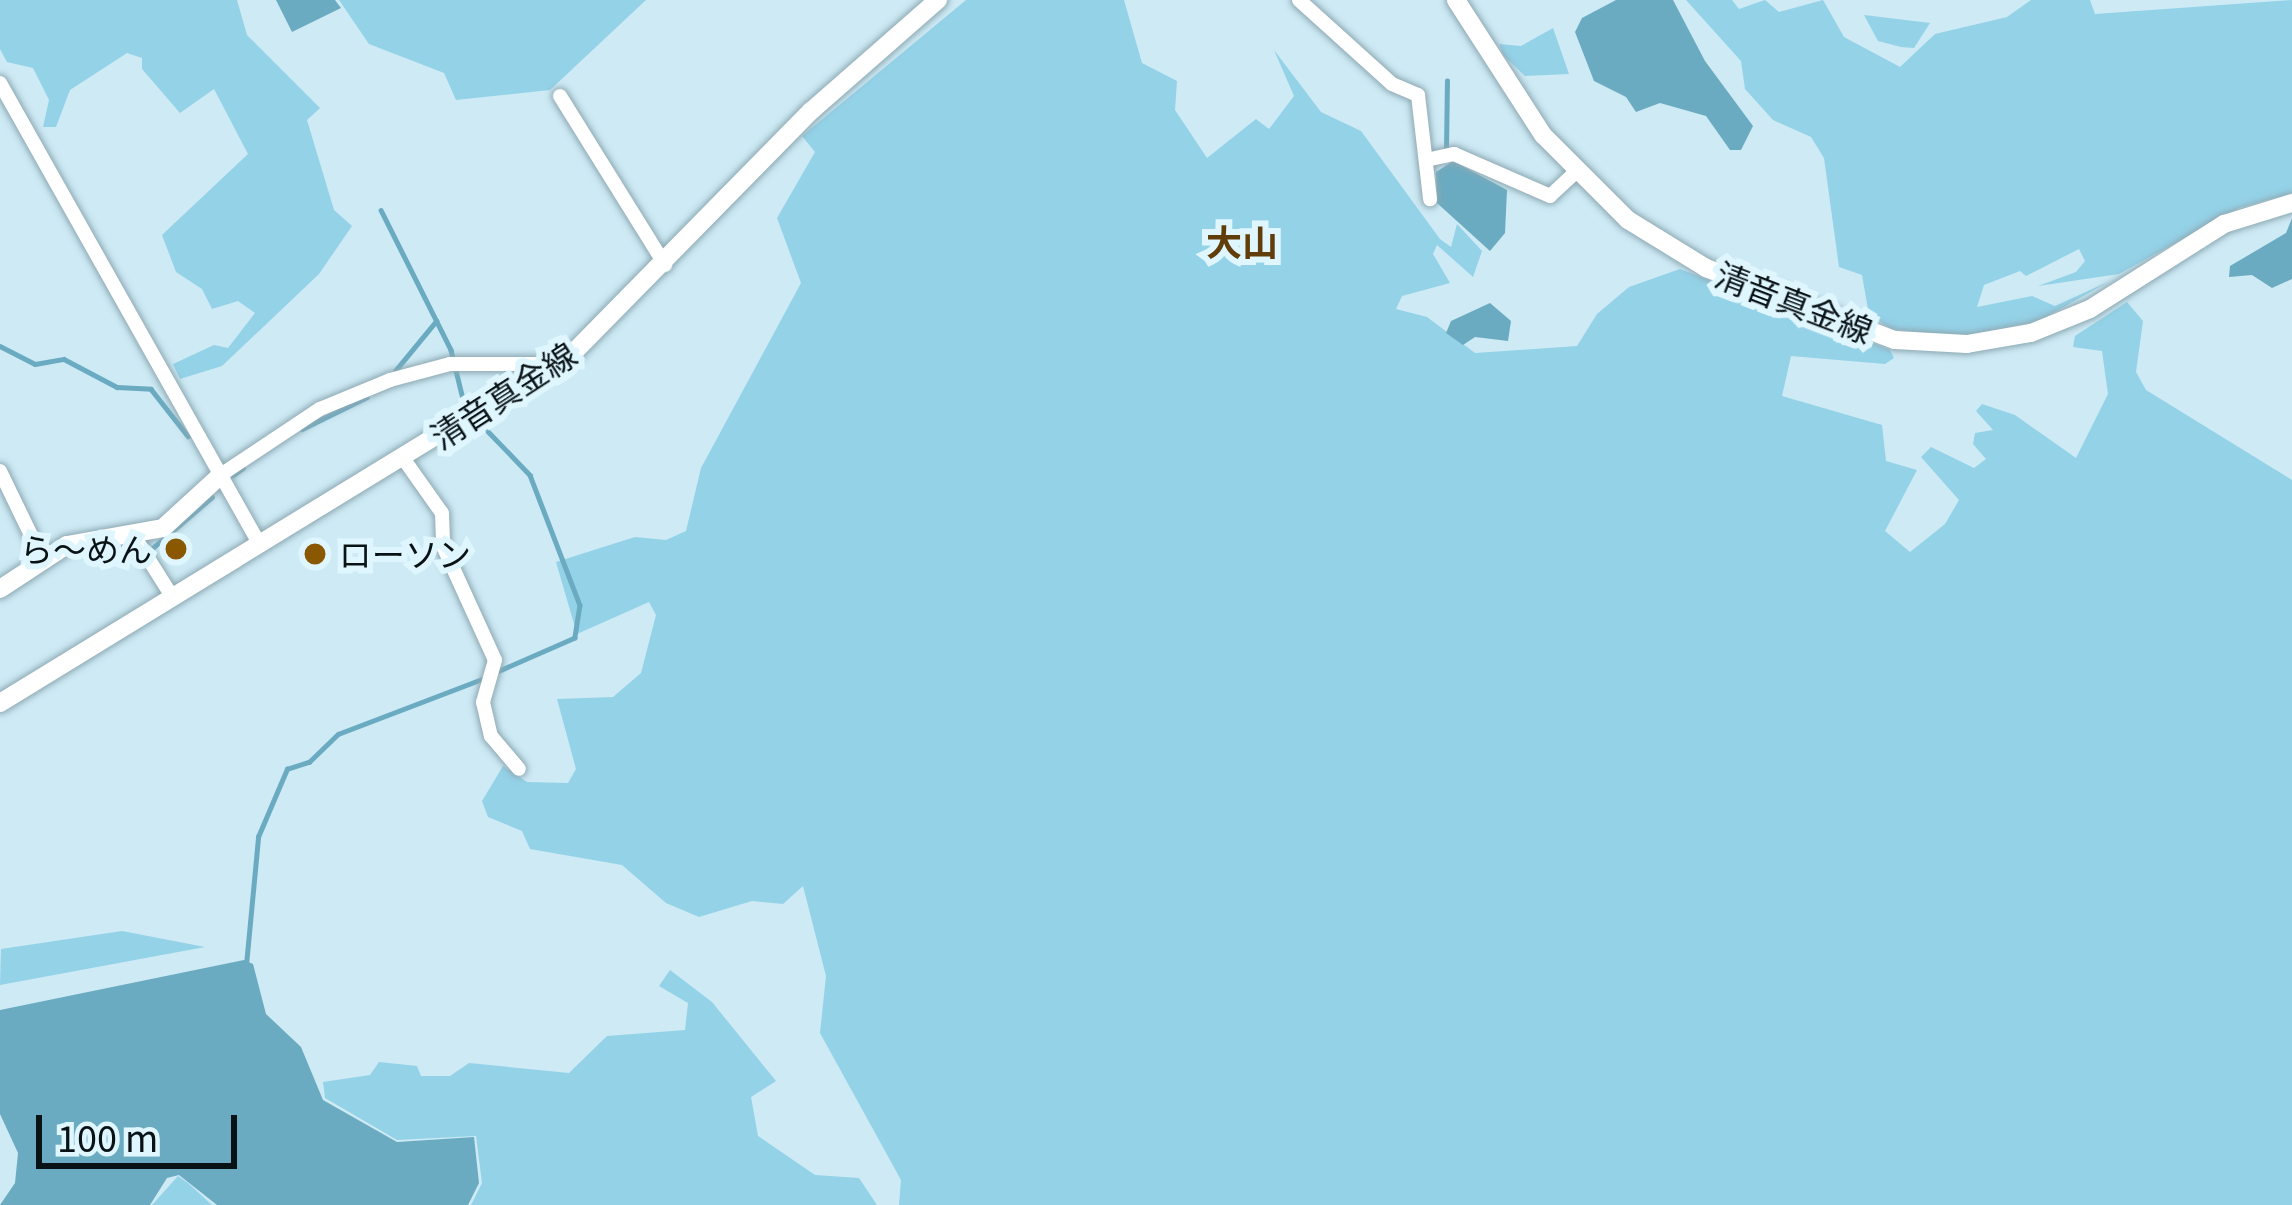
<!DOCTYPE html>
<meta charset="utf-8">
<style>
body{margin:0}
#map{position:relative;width:2292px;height:1205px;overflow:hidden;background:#cdeaf5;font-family:Georgia,"Noto Sans JP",serif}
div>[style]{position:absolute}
.green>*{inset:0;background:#94d2e8}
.water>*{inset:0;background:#6babc1}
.stream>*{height:4.5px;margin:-2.25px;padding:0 2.25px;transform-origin:2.25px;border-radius:2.25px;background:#6babc1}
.roads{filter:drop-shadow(0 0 3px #8ea9b3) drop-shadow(0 0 3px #8ea9b3)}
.minor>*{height:14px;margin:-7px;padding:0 7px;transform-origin:7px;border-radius:7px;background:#fff}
.major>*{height:18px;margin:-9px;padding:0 9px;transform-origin:9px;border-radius:9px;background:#fff}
.dots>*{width:33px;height:33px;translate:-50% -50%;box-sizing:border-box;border:6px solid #dff6ff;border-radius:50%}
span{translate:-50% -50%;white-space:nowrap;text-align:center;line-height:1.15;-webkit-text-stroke:12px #dff6ff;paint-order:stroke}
.street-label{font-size:33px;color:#091316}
.poi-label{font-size:33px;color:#091316}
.right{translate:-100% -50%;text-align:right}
.left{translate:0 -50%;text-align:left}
.neighbourhood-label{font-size:36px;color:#613e09;font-weight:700}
.scale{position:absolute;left:36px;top:1115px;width:201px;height:54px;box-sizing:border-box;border:6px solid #091316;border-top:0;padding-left:15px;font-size:36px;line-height:42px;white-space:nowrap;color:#091316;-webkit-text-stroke:9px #dff6ff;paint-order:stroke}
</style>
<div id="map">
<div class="green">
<i style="clip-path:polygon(0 0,237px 0,247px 35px,320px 108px,307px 120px,334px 210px,352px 226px,319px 274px,222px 366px,180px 379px,173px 364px,214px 345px,228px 348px,255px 313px,238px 301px,212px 309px,202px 289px,176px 272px,162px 235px,248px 154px,214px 89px,180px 113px,142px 69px,142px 58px,127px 53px,70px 90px,56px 127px,43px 127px,49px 100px,33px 68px,7px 62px,0 49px)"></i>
<i style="clip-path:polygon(339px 0,646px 0,550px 90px,456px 100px,444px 73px,369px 44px)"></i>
<i style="clip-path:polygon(966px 0,1124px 0,1142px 63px,1177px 81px,1175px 110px,1207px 158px,1256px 119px,1269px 129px,1294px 96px,1274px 50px,1321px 112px,1361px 131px,1440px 239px,1451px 247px,1457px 224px,1482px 251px,1473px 277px,1437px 245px,1433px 254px,1450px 283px,1402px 296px,1396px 309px,1427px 317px,1475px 353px,1577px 346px,1597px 314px,1629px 287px,1680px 269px,1890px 350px,1894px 358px,1885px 364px,1791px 356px,1782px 396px,1882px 425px,1886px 461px,1917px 470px,1885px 531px,1910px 552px,1945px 524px,1959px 500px,1921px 457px,1931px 447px,1974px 468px,1986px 459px,1973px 444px,1975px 433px,1993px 430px,1976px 411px,1982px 404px,2015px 415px,2076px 458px,2108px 394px,2102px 351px,2073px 347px,2075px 336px,2127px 302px,2143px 321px,2136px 372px,2146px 390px,2292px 480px,2292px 1205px,899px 1205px,901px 1180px,820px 1033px,826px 976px,803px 886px,783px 904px,752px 901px,699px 917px,666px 903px,622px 865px,530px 849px,522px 831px,488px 817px,482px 801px,503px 766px,527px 782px,568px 783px,576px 769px,557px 699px,613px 697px,641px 673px,656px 615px,649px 602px,577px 634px,556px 562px,635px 537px,666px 540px,686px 531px,701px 468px,801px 283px,777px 218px,815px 152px,802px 136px)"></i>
<i style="clip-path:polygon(1686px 0,1732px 0,1739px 9px,1765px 0,1779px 12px,1823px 0,1844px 37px,1900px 67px,1935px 34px,2007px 17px,2031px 0,2090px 0,2095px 14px,2292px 0,2292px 193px,2239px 208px,2119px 274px,2038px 286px,2076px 272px,2085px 261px,2079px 249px,2026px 276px,2020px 271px,1984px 285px,1977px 307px,2032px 296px,2055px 306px,2110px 281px,2039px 321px,1960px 337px,1892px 329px,1869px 315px,1862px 275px,1839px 267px,1824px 158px,1811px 137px,1773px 120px,1745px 89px,1741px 61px)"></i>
<i style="clip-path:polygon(1864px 15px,1930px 23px,1914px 48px,1901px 47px,1878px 41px)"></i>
<i style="clip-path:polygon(1553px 28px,1569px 74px,1525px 76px,1504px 56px,1499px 44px,1521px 46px)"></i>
<i style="clip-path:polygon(122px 931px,205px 947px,0 985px,1px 949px)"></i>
<i style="clip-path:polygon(670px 970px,712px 1002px,776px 1081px,751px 1097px,758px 1136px,815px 1175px,859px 1178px,877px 1205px,471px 1205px,482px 1183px,476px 1136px,397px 1140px,325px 1098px,323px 1082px,370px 1075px,379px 1062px,417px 1066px,421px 1076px,450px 1076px,469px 1063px,569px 1073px,607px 1036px,685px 1030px,688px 1003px,659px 986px)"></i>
<i style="clip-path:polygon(178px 1176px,188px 1183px,212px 1205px,152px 1205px)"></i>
</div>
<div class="water">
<i style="clip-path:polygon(276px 0,335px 0,341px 8px,292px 32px)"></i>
<i style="clip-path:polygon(1616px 0,1673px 0,1705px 61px,1753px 126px,1741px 150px,1730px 150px,1706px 116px,1660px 103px,1636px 112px,1626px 97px,1594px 81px,1575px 32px,1582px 18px)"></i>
<i style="clip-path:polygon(1453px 161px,1507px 190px,1505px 233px,1490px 251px,1437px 203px,1436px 172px)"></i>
<i style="clip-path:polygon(2292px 218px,2292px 279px,2272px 288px,2252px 275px,2229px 277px,2230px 266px,2286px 233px)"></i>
<i style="clip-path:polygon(1490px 303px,1511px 321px,1508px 341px,1475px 337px,1463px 345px,1446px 333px,1451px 321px)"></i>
<i style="clip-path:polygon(244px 960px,253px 964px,266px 1014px,301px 1047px,323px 1100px,397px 1142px,474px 1137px,479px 1183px,468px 1205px,217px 1205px,179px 1175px,167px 1178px,150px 1205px,0 1205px,15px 1183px,18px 1153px,0 1114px,0 1010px)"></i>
</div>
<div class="stream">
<i style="left:1446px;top:150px;width:69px;rotate:-89.2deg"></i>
<i style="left:381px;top:210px;width:157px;rotate:63.4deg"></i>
<i style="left:451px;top:350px;width:59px;rotate:76.2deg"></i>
<i style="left:0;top:346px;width:39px;rotate:27deg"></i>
<i style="left:35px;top:364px;width:29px;rotate:-10deg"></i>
<i style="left:64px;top:359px;width:60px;rotate:27.8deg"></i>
<i style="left:117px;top:387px;width:34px;rotate:3deg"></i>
<i style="left:151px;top:389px;width:60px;rotate:51.8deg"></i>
<i style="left:395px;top:371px;width:65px;rotate:-50.6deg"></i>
<i style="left:481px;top:424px;width:71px;rotate:46.1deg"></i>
<i style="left:530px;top:475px;width:139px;rotate:69deg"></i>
<i style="left:580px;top:605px;width:33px;rotate:99deg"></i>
<i style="left:575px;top:638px;width:85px;rotate:156.4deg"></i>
<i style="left:302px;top:429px;width:72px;rotate:-26.2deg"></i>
<i style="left:233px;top:475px;width:12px;rotate:-35deg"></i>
<i style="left:148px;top:552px;width:84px;rotate:-40.7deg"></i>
<i style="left:246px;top:965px;width:129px;rotate:-84.6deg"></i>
<i style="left:258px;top:837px;width:74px;rotate:-66.9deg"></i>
<i style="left:287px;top:769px;width:23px;rotate:-18deg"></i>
<i style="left:309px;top:762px;width:40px;rotate:-44deg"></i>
<i style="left:338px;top:734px;width:160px;rotate:-20.9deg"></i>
</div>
<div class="roads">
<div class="minor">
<i style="left:1299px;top:0;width:125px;rotate:42.1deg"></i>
<i style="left:1392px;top:84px;width:28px;rotate:23deg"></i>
<i style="left:1418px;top:95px;width:105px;rotate:83.4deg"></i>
<i style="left:0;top:83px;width:530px;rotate:60.63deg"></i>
<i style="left:560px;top:96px;width:199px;rotate:58.1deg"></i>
<i style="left:1426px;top:160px;width:29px;rotate:-12deg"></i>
<i style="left:1454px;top:154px;width:105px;rotate:23.6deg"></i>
<i style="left:1550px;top:196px;width:35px;rotate:-43deg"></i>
<i style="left:403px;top:458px;width:67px;rotate:54.7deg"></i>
<i style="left:442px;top:513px;width:33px;rotate:88deg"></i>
<i style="left:443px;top:546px;width:125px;rotate:65.5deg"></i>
<i style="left:495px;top:660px;width:44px;rotate:105.9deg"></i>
<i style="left:483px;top:702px;width:35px;rotate:77deg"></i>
<i style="left:491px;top:736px;width:43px;rotate:49.7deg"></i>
<i style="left:0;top:471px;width:97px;rotate:64.2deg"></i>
<i style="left:222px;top:474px;width:118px;rotate:-33.6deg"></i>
<i style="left:320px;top:409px;width:76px;rotate:-22.5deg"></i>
<i style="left:390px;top:380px;width:62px;rotate:-14.9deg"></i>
<i style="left:450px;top:364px;width:99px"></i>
<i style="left:134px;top:536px;width:73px;rotate:57.8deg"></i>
</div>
<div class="major">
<i style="left:1456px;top:0;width:161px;rotate:57.2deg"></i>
<i style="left:1543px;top:135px;width:120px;rotate:45deg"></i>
<i style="left:1628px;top:220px;width:92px;rotate:31.6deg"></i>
<i style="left:1706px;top:268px;width:202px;rotate:20.9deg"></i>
<i style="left:1895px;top:340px;width:72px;rotate:3.2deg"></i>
<i style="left:1967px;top:344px;width:65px;rotate:-9.8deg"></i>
<i style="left:2031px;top:333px;width:64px;rotate:-22.1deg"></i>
<i style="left:2090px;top:309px;width:159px;rotate:-32.4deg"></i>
<i style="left:2224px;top:224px;width:71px;rotate:-17.2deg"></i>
<i style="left:0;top:589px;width:80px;rotate:-33.3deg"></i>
<i style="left:67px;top:545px;width:97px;rotate:-10deg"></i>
<i style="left:163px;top:528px;width:80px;rotate:-42.5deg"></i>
<i style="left:0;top:703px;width:676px;rotate:-31.5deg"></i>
<i style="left:576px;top:350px;width:335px;rotate:-45.5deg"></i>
<i style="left:811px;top:111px;width:169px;rotate:-41.2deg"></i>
</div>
</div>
<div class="dots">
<i style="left:176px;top:549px;background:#895800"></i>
<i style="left:315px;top:554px;background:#895800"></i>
</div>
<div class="street-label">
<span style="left:1794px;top:302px;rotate:21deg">清音真金線</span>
<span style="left:503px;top:395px;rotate:-33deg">清音真金線</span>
</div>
<div class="poi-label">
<span class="right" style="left:152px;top:549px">ら～めん</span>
<span class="left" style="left:339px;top:554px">ローソン</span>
</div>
<div class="neighbourhood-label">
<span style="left:1242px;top:241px">大山</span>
</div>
<div class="scale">100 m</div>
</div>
